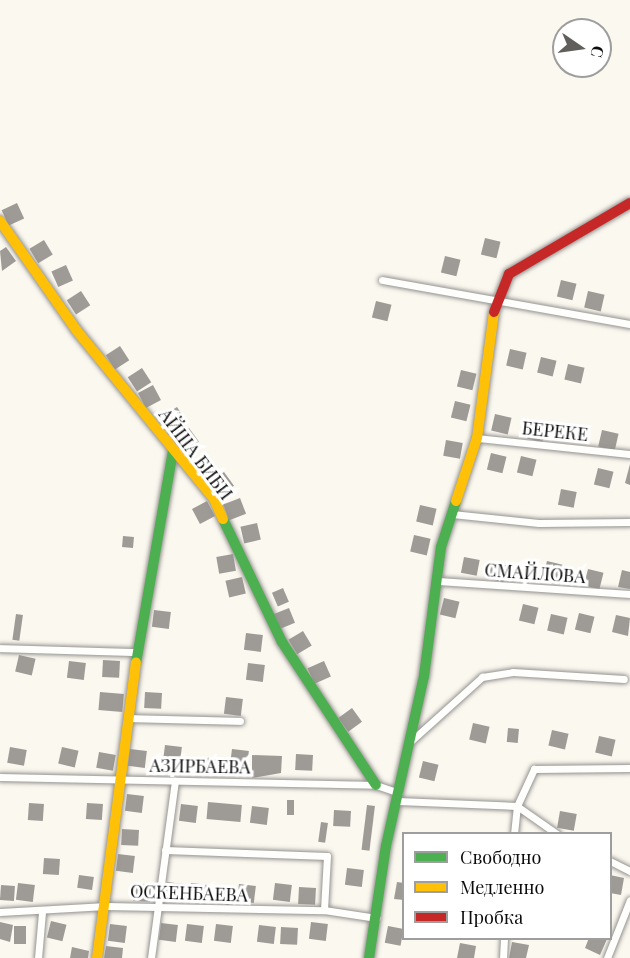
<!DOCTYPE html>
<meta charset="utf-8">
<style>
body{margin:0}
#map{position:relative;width:630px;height:958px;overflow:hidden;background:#fbf8f0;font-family:"Playfair Display",serif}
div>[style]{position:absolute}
.building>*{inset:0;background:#9e9a96;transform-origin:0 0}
.roads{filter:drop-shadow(0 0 2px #94928f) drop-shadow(0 0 2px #94928f)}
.street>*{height:7px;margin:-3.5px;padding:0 3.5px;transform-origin:3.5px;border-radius:3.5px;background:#fefefd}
.fast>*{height:10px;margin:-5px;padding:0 5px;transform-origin:5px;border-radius:5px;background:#4caf50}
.slow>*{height:10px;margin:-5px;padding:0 5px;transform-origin:5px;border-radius:5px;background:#ffc107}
.jam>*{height:10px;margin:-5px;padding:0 5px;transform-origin:5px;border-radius:5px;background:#c62828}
span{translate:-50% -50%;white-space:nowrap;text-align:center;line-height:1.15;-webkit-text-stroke:6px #fff;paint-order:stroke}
.street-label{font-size:18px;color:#0c0c0c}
.legend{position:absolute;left:402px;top:832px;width:210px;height:108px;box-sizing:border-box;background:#fff;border:2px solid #9e9e9e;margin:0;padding:8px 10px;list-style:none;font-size:18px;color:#0c0c0c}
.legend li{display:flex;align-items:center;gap:12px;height:30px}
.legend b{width:30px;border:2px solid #9e9e9e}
.north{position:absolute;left:552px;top:18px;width:60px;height:60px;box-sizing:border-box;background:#fff;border:2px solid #9e9e9e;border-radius:50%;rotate:103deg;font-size:16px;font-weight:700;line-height:24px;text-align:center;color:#0c0c0c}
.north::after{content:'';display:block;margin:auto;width:21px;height:27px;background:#605f5c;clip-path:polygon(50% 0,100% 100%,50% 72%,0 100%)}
</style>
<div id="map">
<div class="building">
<i style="left:17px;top:203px;width:17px;height:17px;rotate:65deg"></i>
<i style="left:485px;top:238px;width:16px;height:17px;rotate:14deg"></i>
<i style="left:44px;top:240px;width:17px;height:17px;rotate:59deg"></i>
<i style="clip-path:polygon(6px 247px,16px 261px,2px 271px,0 251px)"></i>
<i style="left:445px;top:256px;width:16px;height:17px;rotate:14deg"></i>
<i style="left:66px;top:265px;width:17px;height:16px;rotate:66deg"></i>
<i style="left:561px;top:280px;width:16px;height:17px;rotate:14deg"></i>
<i style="left:81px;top:291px;width:17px;height:17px;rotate:57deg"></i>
<i style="left:588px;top:291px;width:17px;height:17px;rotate:13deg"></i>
<i style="left:376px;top:301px;width:16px;height:17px;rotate:14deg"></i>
<i style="left:120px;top:346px;width:17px;height:17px;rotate:57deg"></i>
<i style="left:510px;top:349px;width:17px;height:17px;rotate:13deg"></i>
<i style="left:541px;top:357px;width:16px;height:16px;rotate:14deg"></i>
<i style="left:568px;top:364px;width:17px;height:16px;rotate:13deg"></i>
<i style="left:142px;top:368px;width:17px;height:17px;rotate:57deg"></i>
<i style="left:461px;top:370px;width:16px;height:17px;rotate:14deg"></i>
<i style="left:153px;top:385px;width:17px;height:17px;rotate:62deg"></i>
<i style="left:455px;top:401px;width:16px;height:17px;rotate:14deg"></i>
<i style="left:177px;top:407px;width:17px;height:17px;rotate:57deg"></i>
<i style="left:495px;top:414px;width:17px;height:17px;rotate:13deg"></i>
<i style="left:531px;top:422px;width:16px;height:17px;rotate:14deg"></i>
<i style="left:189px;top:428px;width:17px;height:17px;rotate:54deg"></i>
<i style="left:602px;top:430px;width:17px;height:17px;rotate:13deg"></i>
<i style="left:446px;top:440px;width:17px;height:16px;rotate:10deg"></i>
<i style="left:491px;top:453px;width:16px;height:17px;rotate:14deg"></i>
<i style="left:521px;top:456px;width:16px;height:17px;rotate:14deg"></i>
<i style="clip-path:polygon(630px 464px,630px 485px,625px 483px)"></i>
<i style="left:598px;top:468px;width:16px;height:17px;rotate:14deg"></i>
<i style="left:224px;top:472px;width:17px;height:17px;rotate:54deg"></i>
<i style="left:561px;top:489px;width:16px;height:16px;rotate:11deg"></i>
<i style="left:240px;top:498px;width:17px;height:18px;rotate:69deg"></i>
<i style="left:207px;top:501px;width:17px;height:17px;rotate:62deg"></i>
<i style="left:420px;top:505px;width:17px;height:17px;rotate:13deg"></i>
<i style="left:257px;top:523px;width:17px;height:17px;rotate:77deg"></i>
<i style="left:414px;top:535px;width:17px;height:17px;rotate:13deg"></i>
<i style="left:123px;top:536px;width:11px;height:11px;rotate:5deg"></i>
<i style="left:233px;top:554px;width:17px;height:17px;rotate:80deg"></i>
<i style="left:464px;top:557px;width:16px;height:16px;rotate:11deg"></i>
<i style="left:547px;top:561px;width:16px;height:16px;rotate:14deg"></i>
<i style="left:492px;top:562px;width:16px;height:17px;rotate:14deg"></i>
<i style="left:588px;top:569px;width:16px;height:17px;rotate:14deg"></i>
<i style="clip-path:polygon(622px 570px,630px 572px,630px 589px,618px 587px)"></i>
<i style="left:242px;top:577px;width:17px;height:17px;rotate:77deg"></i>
<i style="left:283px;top:588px;width:15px;height:12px;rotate:67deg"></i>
<i style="left:444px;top:598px;width:16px;height:17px;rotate:14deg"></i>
<i style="left:523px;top:604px;width:16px;height:17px;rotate:14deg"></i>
<i style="left:289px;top:608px;width:16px;height:17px;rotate:68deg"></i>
<i style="left:154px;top:610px;width:17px;height:17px;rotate:7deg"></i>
<i style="left:579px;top:613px;width:16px;height:17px;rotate:14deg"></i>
<i style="left:16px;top:614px;width:7px;height:26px;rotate:8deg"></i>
<i style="left:551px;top:614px;width:17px;height:17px;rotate:13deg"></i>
<i style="clip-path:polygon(616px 615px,630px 618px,628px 636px,612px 632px)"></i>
<i style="left:303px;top:631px;width:17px;height:17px;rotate:59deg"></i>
<i style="left:246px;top:633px;width:17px;height:17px;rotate:7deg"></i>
<i style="left:19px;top:655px;width:17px;height:17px;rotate:13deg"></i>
<i style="left:103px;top:660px;width:17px;height:17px;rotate:3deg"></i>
<i style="left:69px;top:661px;width:17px;height:17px;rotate:7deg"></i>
<i style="left:324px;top:661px;width:17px;height:18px;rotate:66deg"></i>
<i style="left:248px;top:663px;width:17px;height:17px;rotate:7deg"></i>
<i style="left:100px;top:692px;width:24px;height:18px;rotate:5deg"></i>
<i style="left:145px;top:692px;width:17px;height:16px;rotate:3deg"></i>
<i style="left:226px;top:697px;width:17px;height:17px;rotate:7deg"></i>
<i style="left:352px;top:708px;width:17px;height:17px;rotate:54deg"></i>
<i style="left:473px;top:723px;width:17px;height:17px;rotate:13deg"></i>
<i style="left:508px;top:728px;width:11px;height:14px;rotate:5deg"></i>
<i style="left:552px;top:730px;width:17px;height:16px;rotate:13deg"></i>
<i style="left:599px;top:736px;width:17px;height:17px;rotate:13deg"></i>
<i style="left:165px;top:745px;width:17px;height:17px;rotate:7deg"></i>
<i style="left:10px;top:747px;width:17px;height:16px;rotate:10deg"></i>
<i style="left:62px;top:747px;width:17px;height:17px;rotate:13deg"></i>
<i style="left:130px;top:749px;width:17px;height:17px;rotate:7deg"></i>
<i style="left:232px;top:749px;width:17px;height:17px;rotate:7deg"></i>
<i style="left:99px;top:752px;width:17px;height:16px;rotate:10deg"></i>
<i style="left:296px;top:754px;width:17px;height:16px;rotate:3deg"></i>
<i style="clip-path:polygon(252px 755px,282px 756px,281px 773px,252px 778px)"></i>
<i style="left:203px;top:757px;width:18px;height:17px;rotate:6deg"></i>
<i style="left:423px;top:761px;width:16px;height:17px;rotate:14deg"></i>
<i style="left:127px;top:794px;width:17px;height:17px;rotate:7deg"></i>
<i style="left:287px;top:800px;width:7px;height:15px"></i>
<i style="left:208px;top:802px;width:34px;height:17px;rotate:5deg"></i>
<i style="left:29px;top:803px;width:15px;height:17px;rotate:4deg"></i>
<i style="left:87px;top:803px;width:16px;height:16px;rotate:4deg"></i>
<i style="left:181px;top:804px;width:17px;height:17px;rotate:7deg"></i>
<i style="left:367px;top:805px;width:8px;height:45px;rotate:7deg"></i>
<i style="left:252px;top:806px;width:17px;height:17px;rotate:7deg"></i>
<i style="left:334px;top:810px;width:17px;height:16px;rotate:3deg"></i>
<i style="left:560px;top:811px;width:17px;height:17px;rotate:10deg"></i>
<i style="left:321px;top:822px;width:7px;height:20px;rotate:8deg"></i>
<i style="left:122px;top:829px;width:17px;height:16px;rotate:3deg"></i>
<i style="left:118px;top:854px;width:17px;height:17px;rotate:7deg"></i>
<i style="left:44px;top:858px;width:16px;height:16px;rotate:4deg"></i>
<i style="left:347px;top:868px;width:17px;height:17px;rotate:7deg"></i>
<i style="left:79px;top:875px;width:15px;height:13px;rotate:8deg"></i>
<i style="clip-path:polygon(610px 875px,624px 878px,621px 895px,610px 893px)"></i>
<i style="left:167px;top:882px;width:17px;height:17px;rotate:7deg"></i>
<i style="clip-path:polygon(397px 882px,404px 883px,404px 900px,394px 899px)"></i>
<i style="left:18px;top:883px;width:17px;height:17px;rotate:7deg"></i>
<i style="left:191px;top:883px;width:17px;height:17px;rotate:7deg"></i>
<i style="left:275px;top:883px;width:17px;height:17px;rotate:7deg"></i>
<i style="left:134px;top:884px;width:17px;height:17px;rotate:3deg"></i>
<i style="left:239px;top:884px;width:17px;height:17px;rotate:7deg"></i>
<i style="left:1px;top:885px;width:14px;height:15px;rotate:4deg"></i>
<i style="left:214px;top:886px;width:17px;height:17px;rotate:7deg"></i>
<i style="left:299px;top:887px;width:17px;height:17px;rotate:3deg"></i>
<i style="left:51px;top:921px;width:16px;height:17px;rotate:14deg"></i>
<i style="clip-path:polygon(0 922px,13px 925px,10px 942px,0 939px)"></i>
<i style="left:311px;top:922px;width:17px;height:17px;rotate:7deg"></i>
<i style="left:161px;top:923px;width:17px;height:17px;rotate:7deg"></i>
<i style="left:110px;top:924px;width:17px;height:17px;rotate:7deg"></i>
<i style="left:187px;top:924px;width:17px;height:17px;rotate:7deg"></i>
<i style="left:216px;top:924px;width:17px;height:17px;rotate:7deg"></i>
<i style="left:259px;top:925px;width:17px;height:17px;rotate:7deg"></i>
<i style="left:14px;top:926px;width:12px;height:18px"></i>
<i style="left:388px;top:926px;width:16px;height:17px;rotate:11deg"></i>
<i style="left:281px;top:927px;width:17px;height:17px;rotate:3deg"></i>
<i style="clip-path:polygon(589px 938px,607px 939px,600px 955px,585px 948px)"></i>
<i style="clip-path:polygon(512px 942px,529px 945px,526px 958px,509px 958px)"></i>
<i style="clip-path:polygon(460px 943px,476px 946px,474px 958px,457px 958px)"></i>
<i style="clip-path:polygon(106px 946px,123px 948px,122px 958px,104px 958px)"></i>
<i style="clip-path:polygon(72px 947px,89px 951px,88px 958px,70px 958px)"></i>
</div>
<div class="roads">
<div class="street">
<i style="left:382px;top:280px;width:252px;rotate:10.1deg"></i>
<i style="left:477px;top:438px;width:154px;rotate:6deg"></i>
<i style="left:452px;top:514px;width:87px;rotate:5.9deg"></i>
<i style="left:539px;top:523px;width:91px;rotate:-0.6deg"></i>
<i style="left:438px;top:581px;width:192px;rotate:3.9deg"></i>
<i style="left:0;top:648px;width:137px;rotate:1.7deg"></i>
<i style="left:129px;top:718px;width:111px;rotate:1.5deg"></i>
<i style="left:411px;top:741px;width:96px;rotate:-42deg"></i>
<i style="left:482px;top:677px;width:31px;rotate:-9deg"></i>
<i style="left:513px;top:672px;width:111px;rotate:3.6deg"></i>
<i style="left:0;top:777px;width:376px;rotate:1.2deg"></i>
<i style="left:376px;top:785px;width:24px;rotate:19deg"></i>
<i style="left:398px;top:801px;width:119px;rotate:2.4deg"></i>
<i style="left:517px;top:806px;width:49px;rotate:35deg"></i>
<i style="left:514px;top:834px;width:28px;rotate:-84deg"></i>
<i style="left:517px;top:806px;width:41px;rotate:-65.3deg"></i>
<i style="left:534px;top:769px;width:96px;rotate:-0.6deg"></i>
<i style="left:165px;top:850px;width:162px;rotate:2.1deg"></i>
<i style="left:327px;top:856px;width:54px;rotate:93.2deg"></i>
<i style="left:610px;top:861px;width:22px;rotate:27deg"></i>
<i style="left:0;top:912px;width:106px;rotate:-3.2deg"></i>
<i style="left:106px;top:906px;width:218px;rotate:1.1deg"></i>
<i style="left:324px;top:910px;width:53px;rotate:8.7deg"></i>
<i style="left:38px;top:958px;width:46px;rotate:-85deg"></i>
<i style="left:151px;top:958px;width:179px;rotate:-82.3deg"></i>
<i style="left:503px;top:958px;width:20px;rotate:-87deg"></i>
<i style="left:607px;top:958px;width:62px;rotate:-68.4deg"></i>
</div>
<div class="fast">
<i style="left:223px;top:519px;width:136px;rotate:64.4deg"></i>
<i style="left:282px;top:642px;width:171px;rotate:56.7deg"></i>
<i style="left:136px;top:663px;width:216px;rotate:-80.1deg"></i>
<i style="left:369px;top:958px;width:113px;rotate:-81.4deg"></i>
<i style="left:386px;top:846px;width:174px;rotate:-77.4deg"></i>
<i style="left:424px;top:676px;width:130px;rotate:-82.5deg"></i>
<i style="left:441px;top:547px;width:48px;rotate:-71.9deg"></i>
</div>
<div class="slow">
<i style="left:0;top:221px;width:134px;rotate:55deg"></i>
<i style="left:77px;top:331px;width:217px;rotate:50.8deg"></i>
<i style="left:214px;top:499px;width:22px;rotate:66deg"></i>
<i style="left:456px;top:501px;width:66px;rotate:-71.6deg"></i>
<i style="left:477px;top:438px;width:127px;rotate:-82.3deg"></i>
<i style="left:97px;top:958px;width:298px;rotate:-82.5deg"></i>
</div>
<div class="jam">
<i style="left:494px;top:312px;width:41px;rotate:-68.5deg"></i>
<i style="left:509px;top:274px;width:140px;rotate:-30.4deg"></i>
</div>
</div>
<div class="street-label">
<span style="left:555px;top:431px;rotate:6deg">БЕРЕКЕ</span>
<span style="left:196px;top:454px;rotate:53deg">АЙША БИБИ</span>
<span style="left:535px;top:573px;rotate:4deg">СМАЙЛОВА</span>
<span style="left:200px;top:766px;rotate:1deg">АЗИРБАЕВА</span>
<span style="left:189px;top:893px;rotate:2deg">ОСКЕНБАЕВА</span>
</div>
<ul class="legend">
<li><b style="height:8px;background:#4caf50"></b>Свободно</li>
<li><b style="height:8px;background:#ffc107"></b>Медленно</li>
<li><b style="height:8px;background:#c62828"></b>Пробка</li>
</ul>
<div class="north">С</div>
</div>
